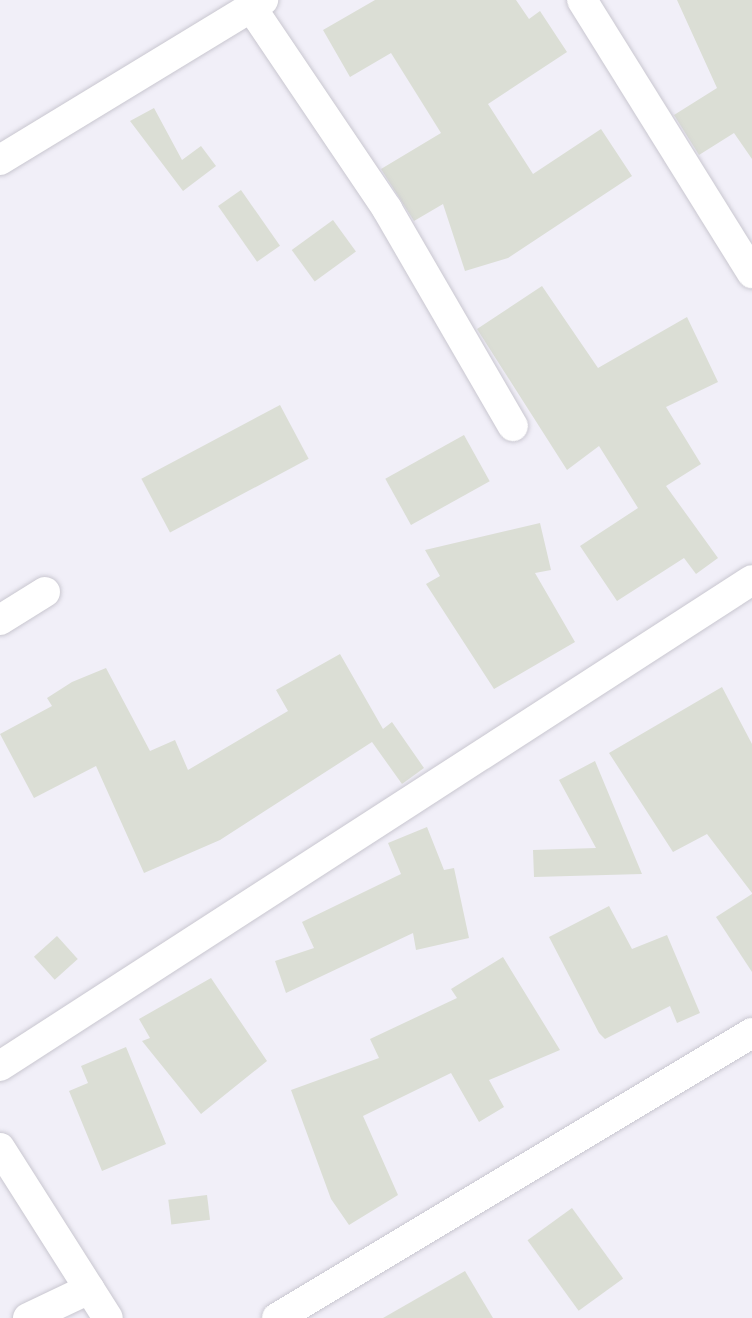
<!DOCTYPE html>
<style>
body{margin:0}
#map{position:relative;width:752px;height:1318px;overflow:hidden;background:#f1eff8;font-family:Georgia,serif}
div>[style]{position:absolute}
.building>*{inset:0;background:#dbded5;transform-origin:0 0}
.roads{filter:drop-shadow(0 0 2px #c9c7d0) drop-shadow(0 0 2px #c9c7d0)}
.street>*{height:30px;margin:-15px;padding:0 15px;transform-origin:15px;border-radius:15px;background:#fff}
span{translate:-50% -50%;white-space:nowrap;text-align:center;line-height:1.15;-webkit-text-stroke:7px #fff;paint-order:stroke}
</style>
<div id="map">
<div class="building">
<i style="clip-path:polygon(375px 0,516px 0,529px 19px,540px 11px,567px 52px,488px 104px,533px 174px,601px 129px,632px 176px,508px 258px,465px 271px,443px 204px,414px 221px,381px 169px,441px 133px,391px 53px,350px 77px,323px 30px)"></i>
<i style="clip-path:polygon(677px 0,752px 0,752px 159px,734px 133px,699px 155px,674px 115px,717px 88px)"></i>
<i style="clip-path:polygon(154px 108px,182px 160px,201px 146px,216px 166px,183px 191px,130px 121px)"></i>
<i style="left:241px;top:190px;width:68px;height:28px;rotate:55deg"></i>
<i style="left:333px;top:220px;width:39px;height:51px;rotate:54deg"></i>
<i style="clip-path:polygon(542px 286px,598px 368px,687px 317px,718px 382px,666px 407px,701px 464px,666px 486px,718px 558px,696px 574px,684px 558px,617px 601px,580px 546px,638px 508px,599px 446px,567px 470px,477px 329px)"></i>
<i style="left:280px;top:405px;width:61px;height:157px;rotate:62deg"></i>
<i style="left:464px;top:435px;width:53px;height:90px;rotate:61deg"></i>
<i style="clip-path:polygon(540px 523px,551px 570px,535px 573px,575px 642px,494px 689px,426px 584px,440px 576px,425px 550px)"></i>
<i style="clip-path:polygon(340px 654px,383px 729px,392px 722px,424px 768px,402px 784px,372px 742px,220px 840px,144px 873px,96px 766px,34px 798px,0 734px,52px 706px,47px 698px,72px 682px,106px 668px,150px 751px,175px 740px,188px 770px,288px 711px,276px 690px)"></i>
<i style="clip-path:polygon(722px 687px,752px 744px,752px 893px,707px 834px,673px 852px,609px 753px)"></i>
<i style="clip-path:polygon(595px 761px,642px 874px,534px 877px,533px 850px,596px 848px,559px 780px)"></i>
<i style="clip-path:polygon(427px 827px,444px 870px,454px 868px,469px 938px,416px 950px,413px 933px,286px 993px,275px 961px,314px 948px,302px 922px,401px 874px,388px 843px)"></i>
<i style="clip-path:polygon(752px 894px,752px 972px,716px 917px)"></i>
<i style="clip-path:polygon(609px 906px,632px 949px,667px 935px,700px 1013px,677px 1023px,670px 1006px,605px 1039px,599px 1033px,549px 937px)"></i>
<i style="left:57px;top:936px;width:31px;height:31px;rotate:48deg"></i>
<i style="clip-path:polygon(503px 957px,560px 1050px,489px 1080px,504px 1107px,479px 1122px,451px 1073px,363px 1116px,398px 1195px,349px 1225px,331px 1199px,291px 1090px,379px 1058px,370px 1039px,457px 998px,451px 989px)"></i>
<i style="clip-path:polygon(211px 978px,267px 1061px,201px 1114px,142px 1041px,150px 1038px,139px 1019px)"></i>
<i style="clip-path:polygon(126px 1047px,166px 1144px,102px 1171px,69px 1091px,88px 1083px,81px 1066px)"></i>
<i style="left:207px;top:1195px;width:25px;height:39px;rotate:83deg"></i>
<i style="left:572px;top:1208px;width:87px;height:55px;rotate:54deg"></i>
<i style="clip-path:polygon(465px 1271px,493px 1318px,383px 1318px)"></i>
</div>
<div class="roads">
<div class="street">
<i style="left:582px;top:0;width:322px;rotate:58.1deg"></i>
<i style="left:251px;top:7px;width:244px;rotate:56deg"></i>
<i style="left:387px;top:209px;width:251px;rotate:59.9deg"></i>
<i style="left:0;top:160px;width:308px;rotate:-31.3deg"></i>
<i style="left:0;top:620px;width:53px;rotate:-31.9deg"></i>
<i style="left:0;top:1066px;width:895px;rotate:-32.87deg"></i>
<i style="left:0;top:1148px;width:201px;rotate:57.6deg"></i>
<i style="left:28px;top:1318px;width:68px;rotate:-25.4deg"></i>
<i style="left:277px;top:1318px;width:554px;rotate:-30.96deg"></i>
</div>
</div>
</div>
